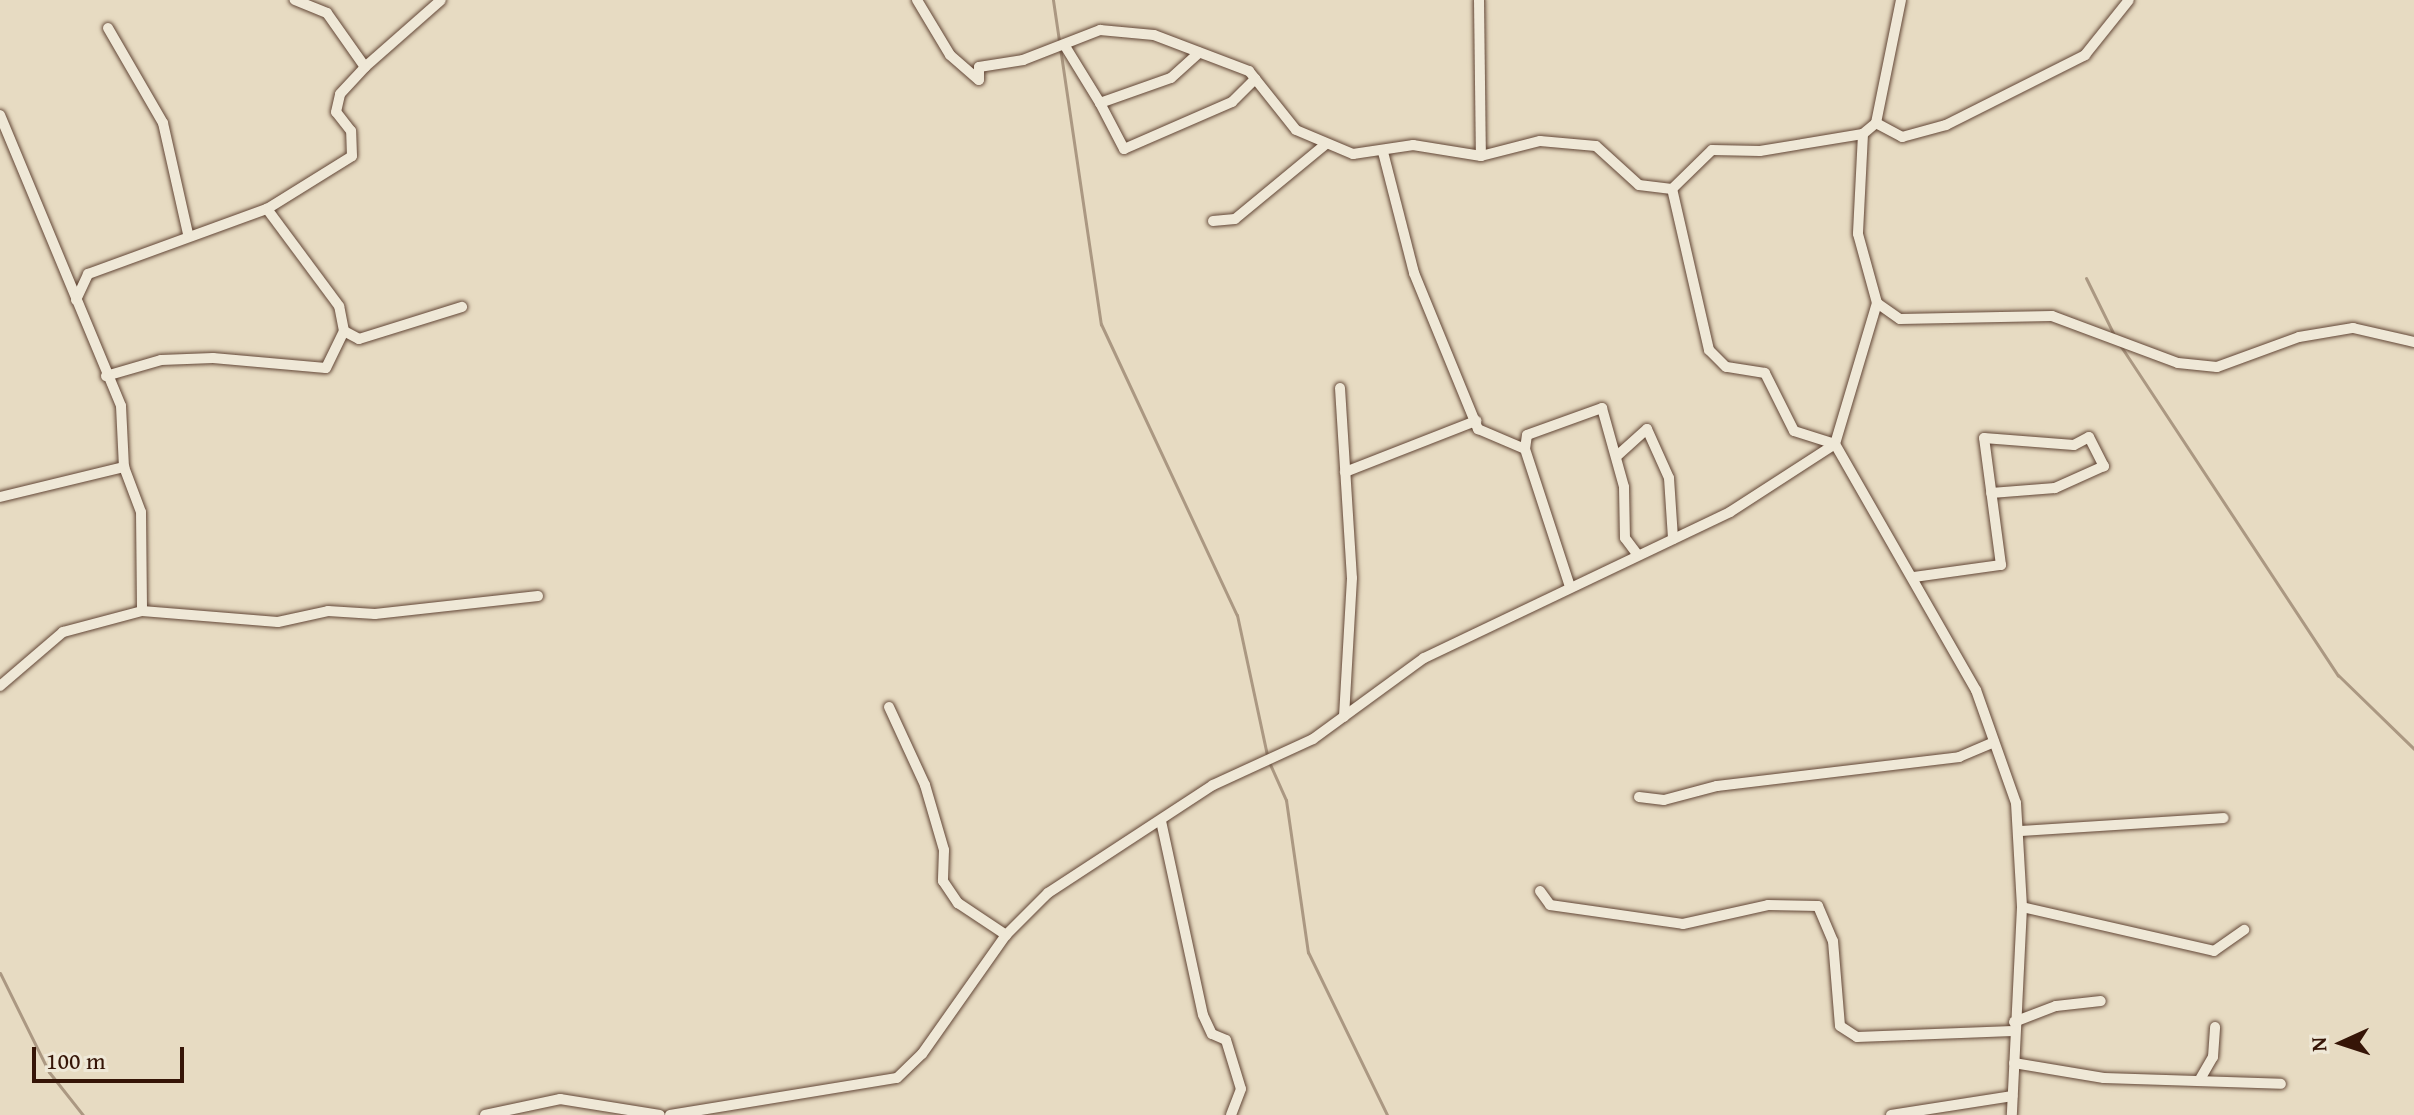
<!DOCTYPE html>
<style>
body{margin:0}
#map{position:relative;width:2414px;height:1115px;overflow:hidden;background:#e7dbc2;font-family:"Gentium Book Plus",serif}
div>[style]{position:absolute}
.stream>*{height:3px;margin:-1.5px;padding:0 1.5px;transform-origin:1.5px;border-radius:1.5px;background:#ab9882}
.roads{filter:drop-shadow(0 0 2px #624636) drop-shadow(0 0 2px #624636)}
.street>*{height:10px;margin:-5px;padding:0 5px;transform-origin:5px;border-radius:5px;background:#efe8d7}
span{translate:-50% -50%;white-space:nowrap;text-align:center;line-height:1.15;-webkit-text-stroke:6px #efe8d7;paint-order:stroke}
.north{position:absolute;left:2302px;top:1003px;width:80px;height:80px;-webkit-text-stroke:6px #efe8d7;paint-order:stroke;rotate:267deg;font-size:22px;font-weight:700;line-height:32px;text-align:center;color:#361507}
.north::after{content:'';display:block;margin:auto;width:28px;height:36px;background:#361507;clip-path:polygon(50% 0,100% 100%,50% 72%,0 100%)}
.scale{position:absolute;left:32px;top:1047px;width:152px;height:36px;box-sizing:border-box;border:4px solid #361507;border-top:0;padding-left:10px;font-size:24px;line-height:28px;white-space:nowrap;color:#361507;-webkit-text-stroke:6px #efe8d7;paint-order:stroke}
</style>
<div id="map">
<div class="stream">
<i style="left:1053px;top:0;width:328px;rotate:81.6deg"></i>
<i style="left:1101px;top:324px;width:321px;rotate:65deg"></i>
<i style="left:1237px;top:615px;width:143px;rotate:77.9deg"></i>
<i style="left:2086px;top:278px;width:64px;rotate:63.8deg"></i>
<i style="left:2120px;top:345px;width:396px;rotate:56.6deg"></i>
<i style="left:2338px;top:675px;width:106px;rotate:44.2deg"></i>
<i style="left:1269px;top:762px;width:42px;rotate:65.9deg"></i>
<i style="left:1286px;top:800px;width:154px;rotate:81.8deg"></i>
<i style="left:1308px;top:952px;width:181px;rotate:64.1deg"></i>
<i style="left:0;top:973px;width:110px;rotate:63.7deg"></i>
<i style="left:49px;top:1072px;width:55px;rotate:51.7deg"></i>
</div>
<div class="roads">
<div class="street">
<i style="left:917px;top:0;width:64px;rotate:59deg"></i>
<i style="left:950px;top:55px;width:38px;rotate:41deg"></i>
<i style="left:1479px;top:0;width:156px;rotate:89.3deg"></i>
<i style="left:1901px;top:0;width:126px;rotate:101.5deg"></i>
<i style="left:1876px;top:123px;width:17px;rotate:140deg"></i>
<i style="left:1863px;top:134px;width:100px;rotate:92.9deg"></i>
<i style="left:1858px;top:234px;width:72px;rotate:74.6deg"></i>
<i style="left:1877px;top:303px;width:147px;rotate:106.6deg"></i>
<i style="left:1835px;top:444px;width:284px;rotate:60.2deg"></i>
<i style="left:1976px;top:690px;width:120px;rotate:70.5deg"></i>
<i style="left:2016px;top:803px;width:104px;rotate:86.7deg"></i>
<i style="left:2022px;top:907px;width:208px;rotate:92.8deg"></i>
<i style="left:108px;top:28px;width:110px;rotate:59.9deg"></i>
<i style="left:163px;top:123px;width:114px;rotate:77.3deg"></i>
<i style="left:1065px;top:46px;width:67px;rotate:58.4deg"></i>
<i style="left:1100px;top:103px;width:75px;rotate:-19.4deg"></i>
<i style="left:1171px;top:78px;width:38px;rotate:-42deg"></i>
<i style="left:365px;top:67px;width:101px;rotate:-41.4deg"></i>
<i style="left:979px;top:80px;width:13px;rotate:-90deg"></i>
<i style="left:979px;top:67px;width:45px;rotate:-9deg"></i>
<i style="left:1023px;top:60px;width:83px;rotate:-21.3deg"></i>
<i style="left:1100px;top:30px;width:54px;rotate:5.3deg"></i>
<i style="left:1154px;top:35px;width:102px;rotate:20.8deg"></i>
<i style="left:1249px;top:71px;width:75px;rotate:51.5deg"></i>
<i style="left:1296px;top:130px;width:62px;rotate:22.8deg"></i>
<i style="left:1353px;top:154px;width:61px;rotate:-8.5deg"></i>
<i style="left:1413px;top:145px;width:69px;rotate:9.2deg"></i>
<i style="left:1481px;top:156px;width:61px;rotate:-14.3deg"></i>
<i style="left:1540px;top:141px;width:56px;rotate:5.1deg"></i>
<i style="left:1596px;top:146px;width:58px;rotate:42.2deg"></i>
<i style="left:1639px;top:185px;width:33px;rotate:7deg"></i>
<i style="left:1672px;top:189px;width:56px;rotate:-44.3deg"></i>
<i style="left:1712px;top:150px;width:48px;rotate:1.2deg"></i>
<i style="left:1760px;top:151px;width:104px;rotate:-9.4deg"></i>
<i style="left:1100px;top:103px;width:52px;rotate:62.4deg"></i>
<i style="left:1124px;top:149px;width:118px;rotate:-23.5deg"></i>
<i style="left:1232px;top:102px;width:33px;rotate:-45deg"></i>
<i style="left:0;top:115px;width:315px;rotate:67.4deg"></i>
<i style="left:121px;top:406px;width:61px;rotate:87.2deg"></i>
<i style="left:124px;top:467px;width:48px;rotate:69.3deg"></i>
<i style="left:141px;top:512px;width:99px;rotate:89.4deg"></i>
<i style="left:142px;top:611px;width:82px;rotate:165.1deg"></i>
<i style="left:63px;top:632px;width:83px;rotate:139.4deg"></i>
<i style="left:1876px;top:123px;width:30px;rotate:28deg"></i>
<i style="left:1902px;top:137px;width:46px;rotate:-15.3deg"></i>
<i style="left:1946px;top:125px;width:156px;rotate:-26.7deg"></i>
<i style="left:2085px;top:55px;width:70px;rotate:-51.3deg"></i>
<i style="left:1383px;top:152px;width:125px;rotate:75.6deg"></i>
<i style="left:1414px;top:273px;width:169px;rotate:67.7deg"></i>
<i style="left:1478px;top:429px;width:51px;rotate:23.1deg"></i>
<i style="left:1525px;top:449px;width:145px;rotate:71.9deg"></i>
<i style="left:1213px;top:221px;width:22px;rotate:-5deg"></i>
<i style="left:1235px;top:219px;width:118px;rotate:-39.5deg"></i>
<i style="left:76px;top:300px;width:29px;rotate:-65deg"></i>
<i style="left:88px;top:274px;width:190px;rotate:-20deg"></i>
<i style="left:267px;top:209px;width:100px;rotate:-31.9deg"></i>
<i style="left:352px;top:156px;width:25px;rotate:-92deg"></i>
<i style="left:351px;top:131px;width:24px;rotate:-128deg"></i>
<i style="left:336px;top:112px;width:18px;rotate:-77deg"></i>
<i style="left:340px;top:94px;width:37px;rotate:-47deg"></i>
<i style="left:365px;top:67px;width:66px;rotate:-125.1deg"></i>
<i style="left:327px;top:13px;width:35px;rotate:-158deg"></i>
<i style="left:1877px;top:303px;width:28px;rotate:35deg"></i>
<i style="left:1900px;top:319px;width:152px;rotate:-1.1deg"></i>
<i style="left:2052px;top:316px;width:134px;rotate:20.5deg"></i>
<i style="left:2178px;top:363px;width:39px;rotate:6deg"></i>
<i style="left:2217px;top:367px;width:87px;rotate:-20.1deg"></i>
<i style="left:2299px;top:337px;width:55px;rotate:-9.5deg"></i>
<i style="left:2353px;top:328px;width:63px;rotate:12.9deg"></i>
<i style="left:344px;top:331px;width:17px;rotate:28deg"></i>
<i style="left:359px;top:339px;width:108px;rotate:-17.3deg"></i>
<i style="left:106px;top:376px;width:57px;rotate:-16.2deg"></i>
<i style="left:161px;top:360px;width:52px;rotate:-2.2deg"></i>
<i style="left:213px;top:358px;width:113px;rotate:5.1deg"></i>
<i style="left:326px;top:368px;width:41px;rotate:-64.1deg"></i>
<i style="left:344px;top:331px;width:25px;rotate:-101deg"></i>
<i style="left:339px;top:306px;width:121px;rotate:-126.6deg"></i>
<i style="left:1340px;top:388px;width:190px;rotate:86.4deg"></i>
<i style="left:1352px;top:578px;width:139px;rotate:93.3deg"></i>
<i style="left:1525px;top:449px;width:14px;rotate:-82deg"></i>
<i style="left:1527px;top:435px;width:80px;rotate:-19.8deg"></i>
<i style="left:1602px;top:408px;width:82px;rotate:74.4deg"></i>
<i style="left:1624px;top:487px;width:51px;rotate:88.9deg"></i>
<i style="left:1625px;top:538px;width:21px;rotate:53deg"></i>
<i style="left:1618px;top:455px;width:39px;rotate:-42deg"></i>
<i style="left:1647px;top:429px;width:54px;rotate:65.8deg"></i>
<i style="left:1669px;top:478px;width:61px;rotate:86.2deg"></i>
<i style="left:1345px;top:472px;width:141px;rotate:-21.3deg"></i>
<i style="left:0;top:497px;width:128px;rotate:-13.6deg"></i>
<i style="left:1914px;top:577px;width:88px;rotate:-7.9deg"></i>
<i style="left:2001px;top:565px;width:128px;rotate:-97.6deg"></i>
<i style="left:1984px;top:438px;width:90px;rotate:4.4deg"></i>
<i style="left:2074px;top:445px;width:17px;rotate:-28deg"></i>
<i style="left:2089px;top:437px;width:33px;rotate:63deg"></i>
<i style="left:2104px;top:466px;width:54px;rotate:155.8deg"></i>
<i style="left:2055px;top:488px;width:64px;rotate:175.5deg"></i>
<i style="left:142px;top:611px;width:136px;rotate:4.6deg"></i>
<i style="left:278px;top:622px;width:51px;rotate:-12.4deg"></i>
<i style="left:328px;top:611px;width:47px;rotate:3.7deg"></i>
<i style="left:375px;top:614px;width:164px;rotate:-6.3deg"></i>
<i style="left:889px;top:707px;width:86px;rotate:65.2deg"></i>
<i style="left:925px;top:785px;width:68px;rotate:73.7deg"></i>
<i style="left:944px;top:850px;width:31px;rotate:92deg"></i>
<i style="left:943px;top:881px;width:27px;rotate:56deg"></i>
<i style="left:958px;top:903px;width:58px;rotate:33.7deg"></i>
<i style="left:1639px;top:797px;width:25px;rotate:7deg"></i>
<i style="left:1664px;top:800px;width:55px;rotate:-14.8deg"></i>
<i style="left:1717px;top:786px;width:244px;rotate:-6.8deg"></i>
<i style="left:1959px;top:757px;width:38px;rotate:-23deg"></i>
<i style="left:1161px;top:821px;width:198px;rotate:77.8deg"></i>
<i style="left:1203px;top:1015px;width:21px;rotate:65deg"></i>
<i style="left:1212px;top:1034px;width:15px;rotate:23deg"></i>
<i style="left:1226px;top:1040px;width:51px;rotate:73deg"></i>
<i style="left:1241px;top:1089px;width:28px;rotate:111deg"></i>
<i style="left:2022px;top:831px;width:202px;rotate:-3.7deg"></i>
<i style="left:1540px;top:891px;width:17px;rotate:54deg"></i>
<i style="left:1550px;top:905px;width:134px;rotate:8.1deg"></i>
<i style="left:1683px;top:924px;width:87px;rotate:-12.6deg"></i>
<i style="left:1768px;top:905px;width:50px;rotate:1.1deg"></i>
<i style="left:1818px;top:906px;width:38px;rotate:67deg"></i>
<i style="left:1833px;top:941px;width:85px;rotate:85.3deg"></i>
<i style="left:1840px;top:1026px;width:20px;rotate:33deg"></i>
<i style="left:1857px;top:1037px;width:156px;rotate:-2.2deg"></i>
<i style="left:2022px;top:907px;width:197px;rotate:12.9deg"></i>
<i style="left:2214px;top:951px;width:37px;rotate:-35deg"></i>
<i style="left:2014px;top:1022px;width:45px;rotate:-20.9deg"></i>
<i style="left:2056px;top:1006px;width:45px;rotate:-6.3deg"></i>
<i style="left:2014px;top:1063px;width:91px;rotate:9.5deg"></i>
<i style="left:2104px;top:1078px;width:177px;rotate:1.9deg"></i>
<i style="left:2199px;top:1081px;width:28px;rotate:-60deg"></i>
<i style="left:2213px;top:1057px;width:30px;rotate:-86deg"></i>
<i style="left:485px;top:1115px;width:77px;rotate:-12deg"></i>
<i style="left:560px;top:1099px;width:101px;rotate:9.1deg"></i>
<i style="left:670px;top:1115px;width:230px;rotate:-9.3deg"></i>
<i style="left:897px;top:1078px;width:35px;rotate:-44deg"></i>
<i style="left:922px;top:1054px;width:146px;rotate:-54.8deg"></i>
<i style="left:1006px;top:935px;width:59px;rotate:-45deg"></i>
<i style="left:1048px;top:893px;width:197px;rotate:-33.2deg"></i>
<i style="left:1213px;top:785px;width:110px;rotate:-24.7deg"></i>
<i style="left:1313px;top:739px;width:137px;rotate:-36.1deg"></i>
<i style="left:1424px;top:658px;width:339px;rotate:-25.5deg"></i>
<i style="left:1730px;top:512px;width:125px;rotate:-32.9deg"></i>
<i style="left:1835px;top:444px;width:43px;rotate:-162.4deg"></i>
<i style="left:1794px;top:431px;width:65px;rotate:-116.6deg"></i>
<i style="left:1765px;top:373px;width:39px;rotate:-171deg"></i>
<i style="left:1726px;top:367px;width:24px;rotate:-135deg"></i>
<i style="left:1709px;top:350px;width:165px;rotate:-102.9deg"></i>
<i style="left:1891px;top:1115px;width:123px;rotate:-8.9deg"></i>
</div>
</div>
<div class="north">N</div>
<div class="scale">100 m</div>
</div>
